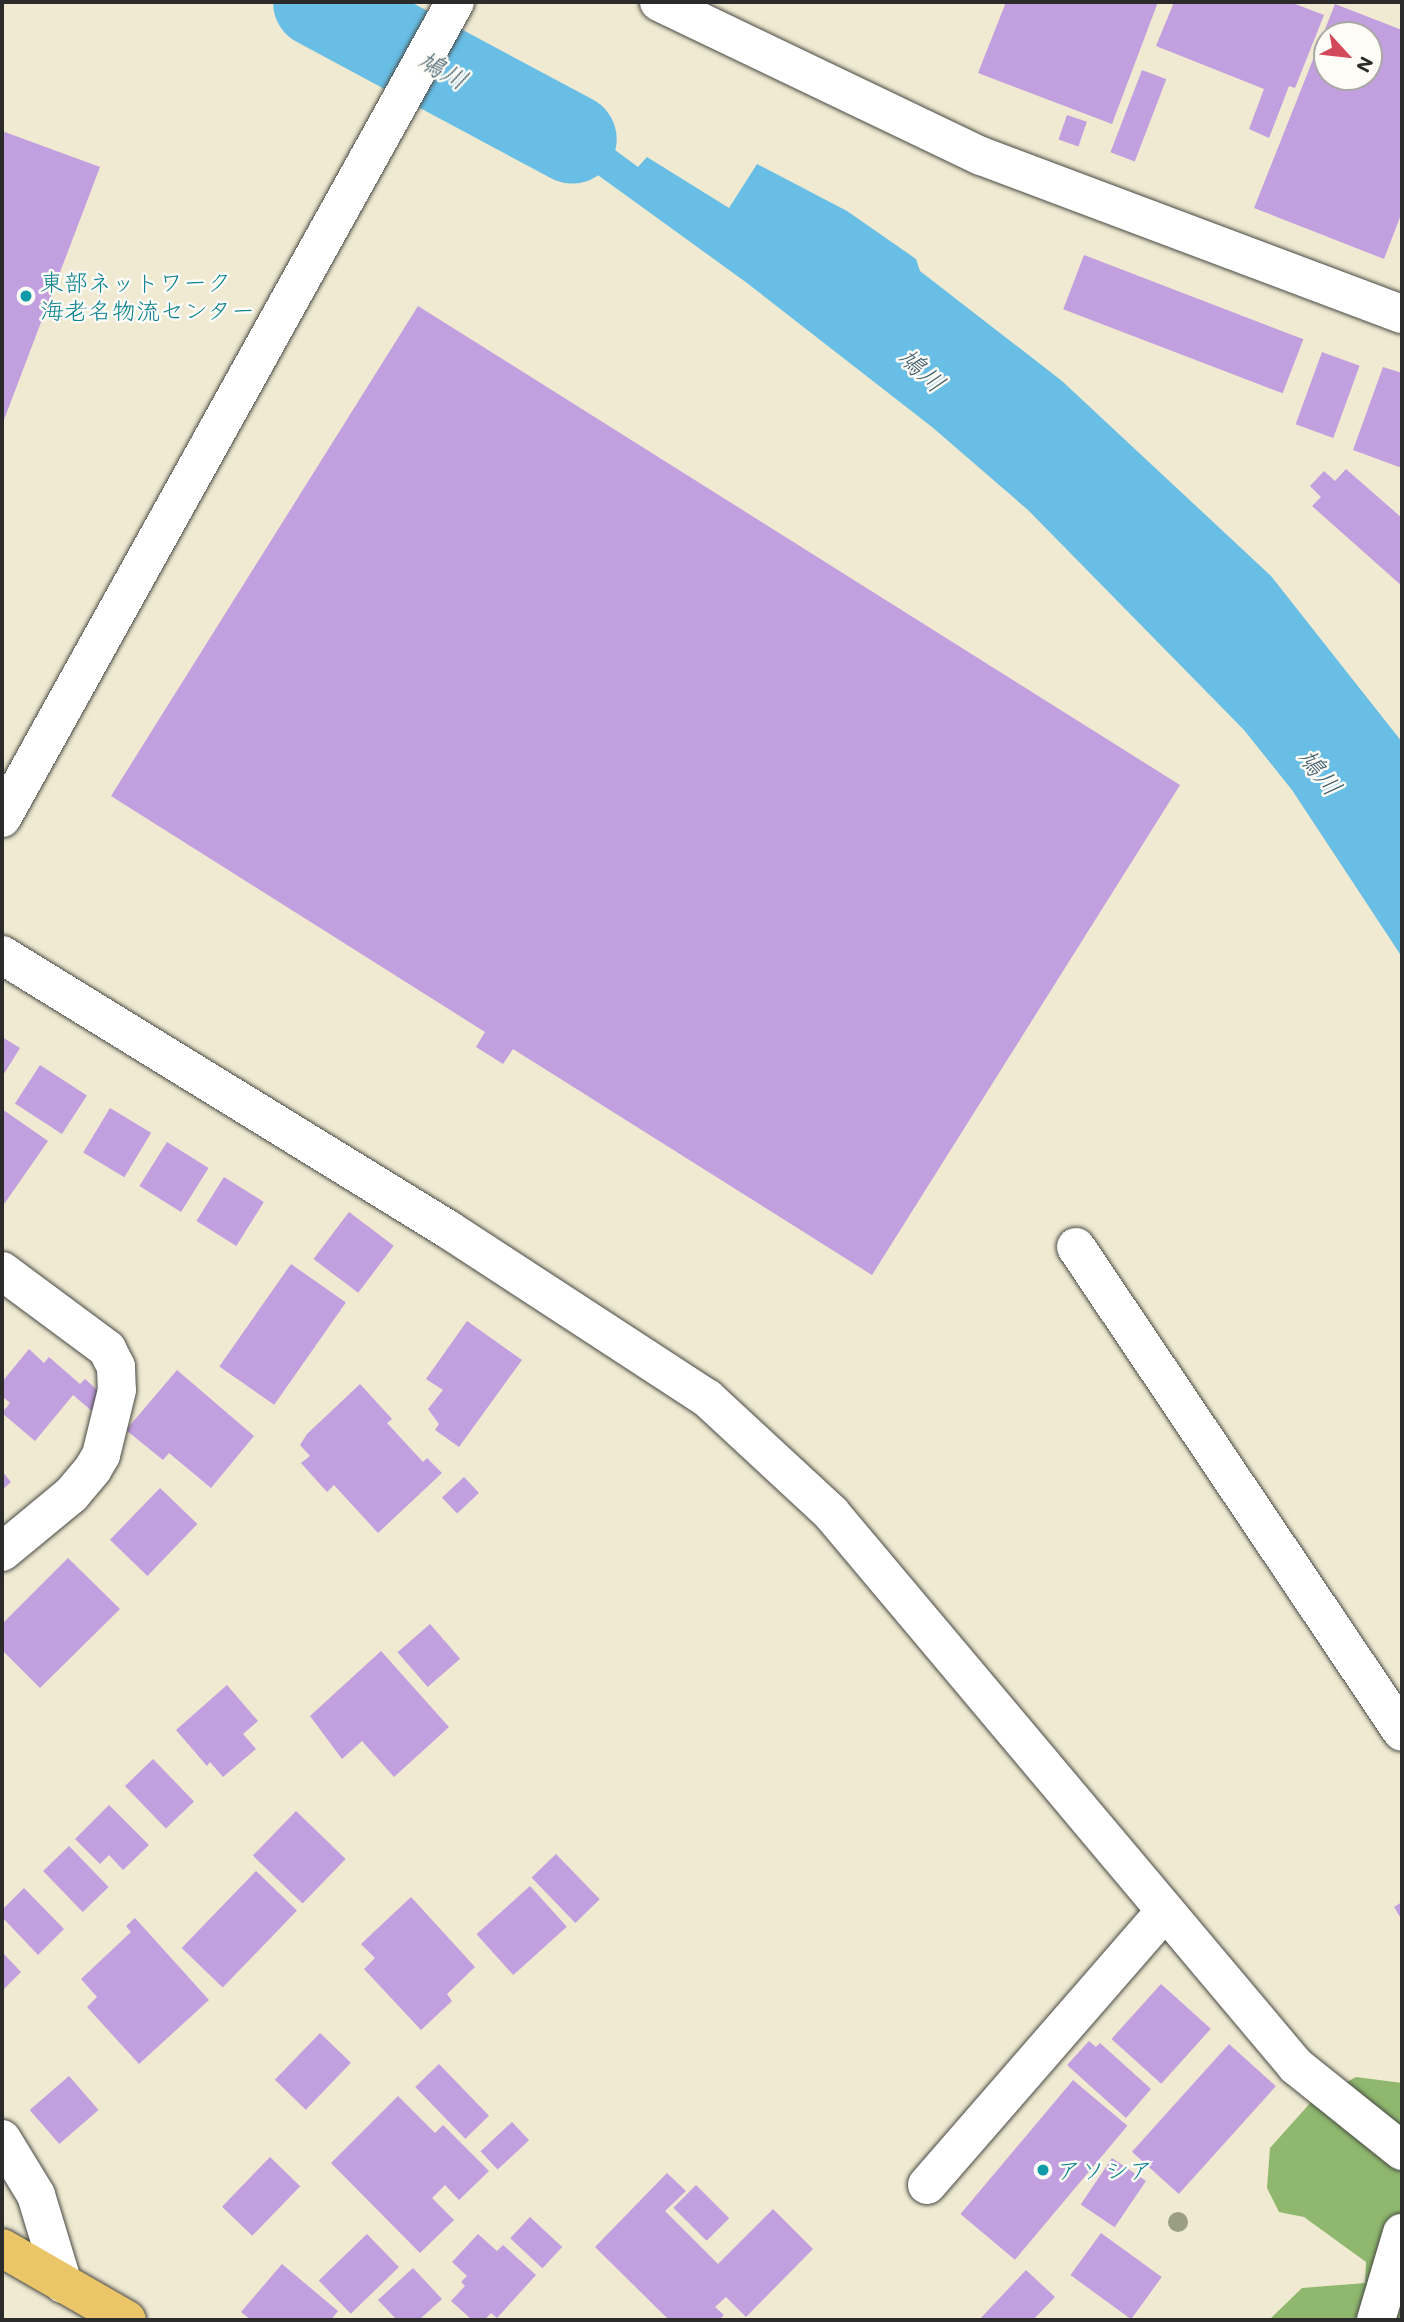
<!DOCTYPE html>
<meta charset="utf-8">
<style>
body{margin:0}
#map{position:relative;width:1404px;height:2322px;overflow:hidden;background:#efead1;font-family:Mali,"Klee One",sans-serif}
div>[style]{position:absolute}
.forest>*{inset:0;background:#8fb86e}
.water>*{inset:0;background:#68bee5}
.river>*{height:89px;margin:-44.5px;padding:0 44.5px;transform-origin:44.5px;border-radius:44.5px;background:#68bee5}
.building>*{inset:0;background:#c29fdf;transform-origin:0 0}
.roads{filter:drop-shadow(0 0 2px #484844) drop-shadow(0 0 2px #484844)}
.minor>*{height:38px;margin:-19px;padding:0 19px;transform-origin:19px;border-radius:19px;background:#fff}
.major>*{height:38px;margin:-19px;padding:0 19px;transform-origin:19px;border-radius:19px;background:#eac669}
.trees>*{width:20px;height:20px;margin:-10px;border-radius:50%;background:#9a9e83}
.dots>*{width:19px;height:19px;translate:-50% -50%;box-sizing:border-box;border:4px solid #fdfcf7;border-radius:50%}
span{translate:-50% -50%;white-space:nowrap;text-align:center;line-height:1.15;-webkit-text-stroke:5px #fdfcf7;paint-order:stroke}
.culture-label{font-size:24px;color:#0d838f}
.left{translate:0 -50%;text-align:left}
.water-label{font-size:26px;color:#405e6c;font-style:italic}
.frame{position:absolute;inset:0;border:4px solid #2b2b2b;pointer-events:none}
.north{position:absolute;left:1313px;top:21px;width:70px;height:70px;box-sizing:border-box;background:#fdfcf7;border:2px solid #a9a8a5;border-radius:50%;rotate:117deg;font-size:19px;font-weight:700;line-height:28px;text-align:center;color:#2b2b2b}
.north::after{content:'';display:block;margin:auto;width:24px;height:32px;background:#d1495b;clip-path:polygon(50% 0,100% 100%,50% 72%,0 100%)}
</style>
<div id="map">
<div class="forest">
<i style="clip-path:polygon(1356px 2077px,1402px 2083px,1402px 2320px,1269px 2320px,1302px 2288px,1365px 2283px,1366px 2262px,1304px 2217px,1279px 2212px,1267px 2188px,1270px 2148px,1312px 2101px)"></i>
</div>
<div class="water">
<i style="clip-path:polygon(476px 53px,489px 61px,494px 72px,561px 110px,638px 167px,647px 157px,729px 208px,757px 164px,847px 211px,916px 259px,920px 271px,1062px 381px,1271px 576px,1402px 742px,1402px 957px,1292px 790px,1244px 730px,1028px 510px,932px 427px,747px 283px,555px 144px,455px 95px)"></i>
</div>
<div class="river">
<i style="left:317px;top:2px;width:289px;rotate:28.2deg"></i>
</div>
<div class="building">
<i style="clip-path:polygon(1006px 2px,1158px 2px,1112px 124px,978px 73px)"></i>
<i style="clip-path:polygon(1174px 2px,1290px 2px,1324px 15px,1295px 88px,1289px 86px,1269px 138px,1249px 129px,1264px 89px,1156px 46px)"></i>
<i style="clip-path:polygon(evenodd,1335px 4px,1402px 30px,1402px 212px,1384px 259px,1254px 208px,1335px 4px,1327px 35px,1369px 35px,1369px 77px,1327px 77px,1327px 35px)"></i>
<i style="left:1142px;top:70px;width:26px;height:88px;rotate:21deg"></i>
<i style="left:1067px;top:115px;width:21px;height:26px;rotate:19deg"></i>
<i style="clip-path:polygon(2px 131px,100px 167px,2px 425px)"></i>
<i style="left:1084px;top:255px;width:235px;height:58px;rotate:21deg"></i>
<i style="clip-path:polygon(418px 306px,1180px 785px,872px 1275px,513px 1049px,503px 1064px,476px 1047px,485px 1032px,111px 796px)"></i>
<i style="left:1322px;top:352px;width:40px;height:77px;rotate:20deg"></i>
<i style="clip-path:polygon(1383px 367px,1402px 373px,1402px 468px,1353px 450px)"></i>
<i style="clip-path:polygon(1346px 469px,1402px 518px,1402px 586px,1312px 506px,1321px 497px,1310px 486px,1324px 471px,1335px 481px)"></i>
<i style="clip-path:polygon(2px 1037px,20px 1048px,2px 1077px)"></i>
<i style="left:40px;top:1065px;width:56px;height:46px;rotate:33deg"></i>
<i style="left:110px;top:1108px;width:48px;height:52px;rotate:31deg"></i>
<i style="clip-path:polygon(2px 1109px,48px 1141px,2px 1207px)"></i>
<i style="left:167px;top:1142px;width:49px;height:52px;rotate:32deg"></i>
<i style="left:224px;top:1177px;width:47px;height:52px;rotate:32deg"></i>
<i style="left:349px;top:1212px;width:56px;height:59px;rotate:37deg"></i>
<i style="left:291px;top:1264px;width:67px;height:125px;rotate:35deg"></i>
<i style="clip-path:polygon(467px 1321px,522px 1360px,459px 1447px,435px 1430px,439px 1424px,428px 1409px,443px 1390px,426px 1379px)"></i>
<i style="clip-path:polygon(29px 1349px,44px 1363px,49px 1357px,80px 1384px,85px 1379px,105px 1397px,93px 1412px,73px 1395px,35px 1441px,2px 1413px,10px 1403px,2px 1396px,2px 1382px)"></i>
<i style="clip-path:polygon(177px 1370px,254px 1436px,211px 1488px,169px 1453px,163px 1460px,126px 1430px)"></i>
<i style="clip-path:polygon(360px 1384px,392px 1419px,387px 1423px,423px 1462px,427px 1458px,442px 1473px,378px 1533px,334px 1485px,327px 1492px,301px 1463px,310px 1456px,300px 1445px,307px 1434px)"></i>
<i style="clip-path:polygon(2px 1471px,11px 1482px,2px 1490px)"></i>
<i style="left:464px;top:1477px;width:22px;height:30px;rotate:47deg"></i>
<i style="left:160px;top:1488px;width:52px;height:72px;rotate:44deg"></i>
<i style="clip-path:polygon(68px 1558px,120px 1609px,40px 1688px,2px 1650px,2px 1624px)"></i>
<i style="left:430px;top:1624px;width:46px;height:43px;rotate:49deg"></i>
<i style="clip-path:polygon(381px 1651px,449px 1727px,394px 1777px,362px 1741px,342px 1759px,310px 1716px)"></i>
<i style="clip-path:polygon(227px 1685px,258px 1721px,243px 1734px,256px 1749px,223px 1777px,210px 1762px,207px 1766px,176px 1730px)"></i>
<i style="left:153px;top:1759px;width:59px;height:39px;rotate:46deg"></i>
<i style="clip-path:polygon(109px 1805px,149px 1845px,123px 1870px,109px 1855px,100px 1864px,75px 1839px)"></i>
<i style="left:296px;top:1811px;width:69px;height:62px;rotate:44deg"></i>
<i style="left:69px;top:1846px;width:57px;height:36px;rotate:46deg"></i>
<i style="left:556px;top:1854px;width:63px;height:34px;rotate:46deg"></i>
<i style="left:256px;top:1871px;width:57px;height:107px;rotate:44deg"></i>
<i style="left:530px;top:1886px;width:55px;height:72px;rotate:48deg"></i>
<i style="clip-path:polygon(24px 1888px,64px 1929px,38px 1955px,2px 1917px,2px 1910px)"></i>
<i style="clip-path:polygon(411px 1897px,475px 1967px,447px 1994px,452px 2001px,421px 2030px,364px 1969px,375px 1958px,361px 1944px)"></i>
<i style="clip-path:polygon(1402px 1902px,1402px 1920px,1394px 1907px)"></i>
<i style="clip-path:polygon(135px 1918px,209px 2000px,139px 2064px,87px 2007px,97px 1997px,81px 1979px,131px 1932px,126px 1926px)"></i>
<i style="clip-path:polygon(2px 1952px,21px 1972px,2px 1991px)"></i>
<i style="left:1161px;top:1984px;width:67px;height:74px;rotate:42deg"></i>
<i style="left:320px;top:2033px;width:43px;height:65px;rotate:44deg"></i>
<i style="clip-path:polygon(1089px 2041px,1096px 2047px,1100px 2043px,1151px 2089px,1126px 2118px,1067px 2065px)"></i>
<i style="left:1229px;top:2044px;width:63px;height:145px;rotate:42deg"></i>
<i style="left:439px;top:2064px;width:72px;height:33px;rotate:46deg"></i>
<i style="left:69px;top:2076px;width:45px;height:52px;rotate:49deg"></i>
<i style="left:1073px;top:2080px;width:71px;height:175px;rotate:40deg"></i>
<i style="clip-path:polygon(398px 2096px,435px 2133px,443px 2125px,489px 2171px,459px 2200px,445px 2185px,432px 2198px,454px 2220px,420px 2253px,331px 2163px)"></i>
<i style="left:512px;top:2122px;width:25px;height:43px;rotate:47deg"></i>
<i style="left:270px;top:2157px;width:42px;height:69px;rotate:44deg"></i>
<i style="left:1112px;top:2158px;width:41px;height:56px;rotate:34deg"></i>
<i style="clip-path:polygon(667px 2173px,686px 2191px,665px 2211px,718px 2264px,773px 2209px,813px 2249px,746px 2317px,726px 2297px,715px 2307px,724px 2315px,719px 2320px,669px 2320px,595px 2247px)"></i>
<i style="left:696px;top:2185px;width:47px;height:32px;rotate:45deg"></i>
<i style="left:530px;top:2217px;width:44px;height:29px;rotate:43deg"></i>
<i style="left:1101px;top:2233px;width:75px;height:52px;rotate:36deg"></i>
<i style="left:367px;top:2234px;width:46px;height:67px;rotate:46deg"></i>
<i style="clip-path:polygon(478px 2234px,497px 2251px,503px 2245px,536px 2275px,497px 2318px,491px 2313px,484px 2320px,472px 2320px,451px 2301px,465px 2286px,461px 2282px,467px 2276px,452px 2262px)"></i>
<i style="clip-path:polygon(282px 2264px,338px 2311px,331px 2320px,251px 2320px,241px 2312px)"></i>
<i style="clip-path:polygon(413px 2268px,442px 2299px,419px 2320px,397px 2320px,378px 2300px)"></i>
<i style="clip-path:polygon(1026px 2270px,1055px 2297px,1033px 2320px,979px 2320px)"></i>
</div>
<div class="roads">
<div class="minor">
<i style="left:659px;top:2px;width:357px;rotate:25.6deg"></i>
<i style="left:981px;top:156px;width:450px;rotate:20.6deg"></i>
<i style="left:2px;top:818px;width:933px;rotate:-60.96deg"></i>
<i style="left:2px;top:955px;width:525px;rotate:31.6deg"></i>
<i style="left:449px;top:1230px;width:308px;rotate:33.1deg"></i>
<i style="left:707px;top:1398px;width:169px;rotate:42.8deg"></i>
<i style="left:831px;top:1513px;width:723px;rotate:49.94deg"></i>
<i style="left:1296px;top:2066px;width:136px;rotate:38.7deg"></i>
<i style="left:1076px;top:1247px;width:584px;rotate:56.09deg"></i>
<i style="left:2px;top:1271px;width:131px;rotate:36.6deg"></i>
<i style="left:107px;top:1349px;width:20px;rotate:63deg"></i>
<i style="left:116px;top:1367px;width:23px;rotate:88deg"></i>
<i style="left:117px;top:1390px;width:67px;rotate:103.8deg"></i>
<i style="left:101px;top:1455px;width:16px;rotate:120deg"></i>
<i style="left:93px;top:1469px;width:34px;rotate:130deg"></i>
<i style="left:71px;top:1495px;width:89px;rotate:140.4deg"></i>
<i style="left:2px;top:2139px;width:66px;rotate:58.7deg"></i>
<i style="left:36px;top:2195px;width:93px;rotate:73.1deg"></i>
<i style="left:927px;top:2185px;width:362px;rotate:-49deg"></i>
<i style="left:1376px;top:2320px;width:91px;rotate:-73.4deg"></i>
</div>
<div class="major">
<i style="left:2px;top:2248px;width:144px;rotate:29.9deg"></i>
</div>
</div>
<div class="trees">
<i style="left:1178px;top:2222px"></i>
</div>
<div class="dots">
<i style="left:26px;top:296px;background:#0f9aa8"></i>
<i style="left:1043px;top:2170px;background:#0f9aa8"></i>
</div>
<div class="culture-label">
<span class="left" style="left:40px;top:296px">東部ネットワーク<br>海老名物流センター</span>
<span class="left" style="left:1057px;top:2170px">アソシア</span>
</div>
<div class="water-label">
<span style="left:443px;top:70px;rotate:29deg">鳩川</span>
<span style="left:922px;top:370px;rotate:42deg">鳩川</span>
<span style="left:1320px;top:772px;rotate:51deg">鳩川</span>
</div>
<div class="frame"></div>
<div class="north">N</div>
</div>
